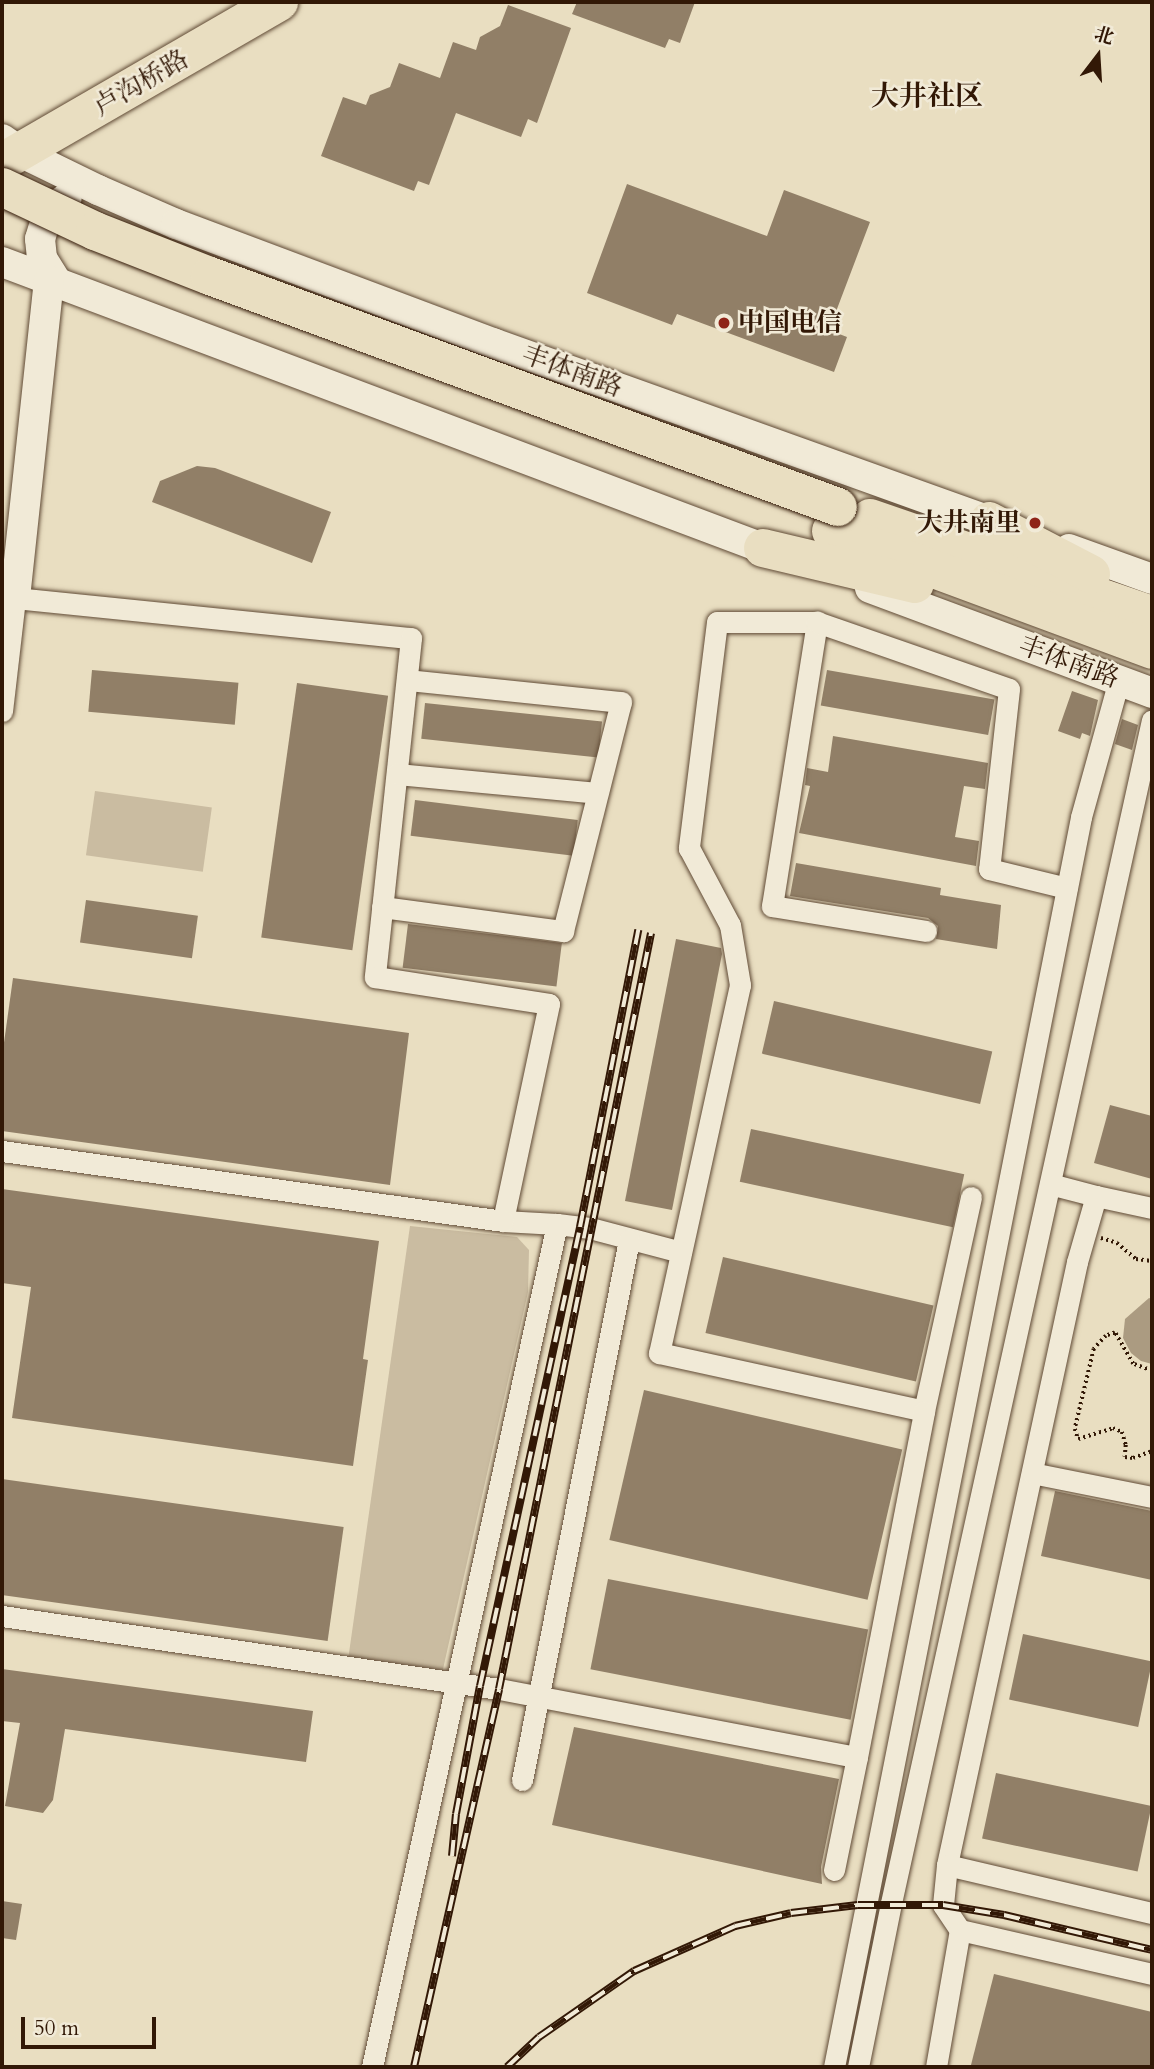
<!DOCTYPE html>
<meta charset="utf-8">
<style>
body{margin:0}
#map{position:relative;width:1154px;height:2069px;overflow:hidden;background:#e9dec1;font-family:Cardo,"Noto Serif SC",serif}
div>[style]{position:absolute}
.green>*{inset:0;background:#cabca1;transform-origin:0 0}
.water>*{inset:0;background:#ab9b81}
.building>*{inset:0;background:#917f67;transform-origin:0 0}
.path>*{height:3.5px;margin-top:-1.75px;transform-origin:0;background:repeating-linear-gradient(90deg,#321806 0 2px,transparent 0 5.5px)}
.roads{filter:drop-shadow(0 0 2px #604a35) drop-shadow(0 0 2px #604a35)}
.street>*{height:21px;margin:-10.5px;padding:0 10.5px;transform-origin:10.5px;border-radius:10.5px;background:#f1ead7}
.secondary>*{height:30px;margin:-15px;padding:0 15px;transform-origin:15px;border-radius:15px;background:#f1ead7}
.highway>*{height:38px;margin:-19px;padding:0 19px;transform-origin:19px;border-radius:19px;background:#e9dec1}
.rail>*{height:8px;margin-top:-4px;transform-origin:0;background:repeating-linear-gradient(90deg,#f1ead7 0 16px,#321806 0 32px);box-sizing:border-box;border-block:2px solid #321806}
.bridges{filter:drop-shadow(0 0 2px #321806) drop-shadow(0 0 2px #321806)}
.highway-bridge>*{height:38px;margin:-19px;padding:0 19px;transform-origin:19px;border-radius:19px;background:#e9dec1}
.dots>*{width:19px;height:19px;translate:-50% -50%;box-sizing:border-box;border:4px solid #f1ead7;border-radius:50%}
span{translate:-50% -50%;white-space:nowrap;text-align:center;line-height:1.15;-webkit-text-stroke:5px #f1ead7;paint-order:stroke}
.street-label{font-size:26px;color:#321806}
.poi-label{font-size:26px;color:#321806;font-weight:700}
.left{translate:0 -50%;text-align:left}
.right{translate:-100% -50%;text-align:right}
.neighbourhood-label{font-size:28px;color:#321806;font-weight:700}
.frame{position:absolute;inset:0;border:4px solid #321806;pointer-events:none}
.north{position:absolute;left:1063px;top:21px;width:70px;height:70px;-webkit-text-stroke:5px #f1ead7;paint-order:stroke;rotate:17deg;font-size:19px;font-weight:700;line-height:28px;text-align:center;color:#321806}
.north::after{content:'';display:block;margin:auto;width:24px;height:32px;background:#321806;clip-path:polygon(50% 0,100% 100%,50% 72%,0 100%)}
.scale{position:absolute;left:21px;top:2017px;width:135px;height:32px;box-sizing:border-box;border:4px solid #321806;border-top:0;padding-left:9px;font-size:21px;line-height:24px;white-space:nowrap;color:#321806;-webkit-text-stroke:5px #f1ead7;paint-order:stroke}
</style>
<div id="map">
<div class="green">
<i style="left:95px;top:791px;width:118px;height:65px;rotate:8deg"></i>
<i style="clip-path:polygon(410px 1226px,517px 1237px,529px 1250px,528px 1292px,441px 1678px,347px 1667px)"></i>
</div>
<div class="water">
<i style="clip-path:polygon(1149px 1298px,1152px 1299px,1152px 1364px,1141px 1361px,1131px 1353px,1123px 1338px,1125px 1319px)"></i>
</div>
<div class="building">
<i style="clip-path:polygon(577px 2px,695px 2px,680px 43px,669px 39px,665px 48px,572px 14px)"></i>
<i style="clip-path:polygon(508px 5px,571px 28px,537px 123px,528px 119px,521px 137px,456px 113px,429px 185px,418px 181px,414px 191px,321px 156px,343px 97px,366px 105px,370px 95px,390px 87px,399px 63px,440px 78px,453px 42px,476px 50px,480px 37px,500px 26px)"></i>
<i style="clip-path:polygon(627px 184px,767px 236px,784px 190px,870px 222px,829px 330px,847px 337px,834px 372px,677px 314px,672px 325px,587px 293px)"></i>
<i style="clip-path:polygon(197px 466px,215px 468px,331px 512px,312px 563px,152px 502px,160px 481px)"></i>
<i style="left:92px;top:670px;width:147px;height:42px;rotate:5deg"></i>
<i style="left:827px;top:670px;width:170px;height:36px;rotate:10deg"></i>
<i style="left:297px;top:683px;width:92px;height:257px;rotate:8deg"></i>
<i style="clip-path:polygon(1072px 691px,1098px 700px,1090px 736px,1082px 733px,1080px 739px,1058px 731px)"></i>
<i style="left:425px;top:703px;width:178px;height:36px;rotate:6deg"></i>
<i style="clip-path:polygon(1122px 719px,1138px 725px,1132px 750px,1115px 744px)"></i>
<i style="clip-path:polygon(833px 736px,988px 763px,985px 789px,964px 786px,955px 837px,979px 841px,976px 866px,799px 833px,810px 786px,805px 785px,807px 768px,828px 772px)"></i>
<i style="left:415px;top:800px;width:164px;height:36px;rotate:7deg"></i>
<i style="clip-path:polygon(796px 863px,941px 888px,940px 895px,1001px 905px,997px 949px,936px 939px,938px 926px,928px 918px,790px 896px)"></i>
<i style="left:86px;top:900px;width:113px;height:43px;rotate:8deg"></i>
<i style="left:408px;top:924px;width:155px;height:44px;rotate:7deg"></i>
<i style="clip-path:polygon(676px 939px,721px 948px,722px 954px,672px 1210px,625px 1201px)"></i>
<i style="clip-path:polygon(13px 978px,409px 1033px,390px 1185px,2px 1131px,2px 1057px)"></i>
<i style="left:774px;top:1001px;width:224px;height:54px;rotate:13deg"></i>
<i style="clip-path:polygon(1110px 1105px,1152px 1116px,1152px 1179px,1094px 1163px)"></i>
<i style="left:751px;top:1129px;width:218px;height:54px;rotate:12deg"></i>
<i style="clip-path:polygon(2px 1189px,379px 1241px,363px 1359px,368px 1360px,353px 1466px,12px 1418px,31px 1287px,2px 1283px)"></i>
<i style="left:723px;top:1257px;width:216px;height:78px;rotate:13deg"></i>
<i style="left:644px;top:1390px;width:265px;height:154px;rotate:13deg"></i>
<i style="left:2px;top:1479px;width:345px;height:115px;rotate:8deg"></i>
<i style="clip-path:polygon(1055px 1491px,1152px 1511px,1152px 1580px,1041px 1556px)"></i>
<i style="left:608px;top:1579px;width:265px;height:92px;rotate:11deg"></i>
<i style="left:1023px;top:1634px;width:132px;height:67px;rotate:12deg"></i>
<i style="clip-path:polygon(2px 1669px,313px 1711px,306px 1762px,65px 1729px,53px 1800px,43px 1813px,5px 1806px,20px 1723px,2px 1721px)"></i>
<i style="clip-path:polygon(574px 1727px,839px 1779px,821px 1867px,822px 1884px,552px 1825px)"></i>
<i style="left:996px;top:1773px;width:159px;height:67px;rotate:12deg"></i>
<i style="clip-path:polygon(2px 1901px,22px 1904px,16px 1940px,2px 1938px)"></i>
<i style="clip-path:polygon(994px 1974px,1152px 2012px,1152px 2067px,971px 2065px)"></i>
</div>
<div class="path">
<i style="left:1101px;top:1238px;width:17px;rotate:17deg"></i>
<i style="left:1117px;top:1243px;width:25px;rotate:40deg"></i>
<i style="left:1136px;top:1259px;width:16px;rotate:7deg"></i>
<i style="left:1152px;top:1371px;width:20px;rotate:-160deg"></i>
<i style="left:1133px;top:1364px;width:36px;rotate:-120deg"></i>
<i style="left:1115px;top:1333px;width:9px;rotate:162deg"></i>
<i style="left:1106px;top:1336px;width:18px;rotate:133deg"></i>
<i style="left:1094px;top:1349px;width:82px;rotate:103.4deg"></i>
<i style="left:1075px;top:1429px;width:10px;rotate:73deg"></i>
<i style="left:1078px;top:1439px;width:37px;rotate:-17deg"></i>
<i style="left:1113px;top:1428px;width:10px;rotate:24deg"></i>
<i style="left:1122px;top:1432px;width:14px;rotate:73deg"></i>
<i style="left:1126px;top:1445px;width:12px;rotate:95deg"></i>
<i style="left:1125px;top:1457px;width:8px;rotate:7deg"></i>
<i style="left:1133px;top:1458px;width:20px;rotate:-20deg"></i>
</div>
<div class="roads">
<div class="street">
<i style="left:817px;top:622px;width:100px;rotate:180deg"></i>
<i style="left:717px;top:622px;width:228px;rotate:97.1deg"></i>
<i style="left:689px;top:848px;width:87px;rotate:62deg"></i>
<i style="left:730px;top:925px;width:61px;rotate:80.5deg"></i>
<i style="left:740px;top:985px;width:377px;rotate:102.4deg"></i>
<i style="left:659px;top:1353px;width:271px;rotate:12.3deg"></i>
<i style="left:924px;top:1411px;width:219px;rotate:-77.6deg"></i>
<i style="left:2px;top:711px;width:114px;rotate:-83.4deg"></i>
<i style="left:15px;top:598px;width:398px;rotate:5.8deg"></i>
<i style="left:411px;top:638px;width:341px;rotate:96.1deg"></i>
<i style="left:375px;top:977px;width:176px;rotate:8.8deg"></i>
<i style="left:549px;top:1004px;width:222px;rotate:102deg"></i>
<i style="left:503px;top:1221px;width:54px;rotate:3.2deg"></i>
<i style="left:557px;top:1224px;width:863px;rotate:102.38deg"></i>
<i style="left:397px;top:774px;width:201px;rotate:5.4deg"></i>
<i style="left:382px;top:907px;width:183px;rotate:7.6deg"></i>
<i style="left:563px;top:931px;width:236px;rotate:-75.8deg"></i>
<i style="left:621px;top:702px;width:215px;rotate:-174.1deg"></i>
<i style="left:926px;top:931px;width:156px;rotate:-170.8deg"></i>
<i style="left:772px;top:906px;width:288px;rotate:-81deg"></i>
<i style="left:817px;top:622px;width:203px;rotate:19.2deg"></i>
<i style="left:1009px;top:689px;width:181px;rotate:96.3deg"></i>
<i style="left:989px;top:869px;width:80px;rotate:13.7deg"></i>
<i style="left:2px;top:1151px;width:506px;rotate:7.95deg"></i>
<i style="left:1050px;top:1184px;width:48px;rotate:14.6deg"></i>
<i style="left:1096px;top:1196px;width:69px;rotate:106.1deg"></i>
<i style="left:1077px;top:1262px;width:617px;rotate:102.17deg"></i>
<i style="left:947px;top:1865px;width:40px;rotate:95.7deg"></i>
<i style="left:943px;top:1905px;width:30px;rotate:56deg"></i>
<i style="left:960px;top:1930px;width:197px;rotate:12.9deg"></i>
<i style="left:1096px;top:1196px;width:57px;rotate:12.1deg"></i>
<i style="left:557px;top:1224px;width:33px;rotate:7deg"></i>
<i style="left:590px;top:1228px;width:94px;rotate:14.8deg"></i>
<i style="left:1032px;top:1473px;width:122px;rotate:11.3deg"></i>
<i style="left:2px;top:1616px;width:502px;rotate:8.36deg"></i>
<i style="left:499px;top:1689px;width:364px;rotate:10.8deg"></i>
<i style="left:857px;top:1757px;width:352px;rotate:-79deg"></i>
<i style="left:522px;top:1780px;width:550px;rotate:-78.79deg"></i>
<i style="left:947px;top:1865px;width:211px;rotate:13.2deg"></i>
<i style="left:834px;top:1870px;width:115px;rotate:-78.5deg"></i>
<i style="left:834px;top:2067px;width:1274px;rotate:-78.82deg"></i>
<i style="left:1081px;top:817px;width:142px;rotate:-74.5deg"></i>
<i style="left:858px;top:2067px;width:167px;rotate:-78.6deg"></i>
<i style="left:891px;top:1903px;width:1211px;rotate:-77.56deg"></i>
<i style="left:936px;top:2067px;width:139px;rotate:-80.1deg"></i>
</div>
<div class="secondary">
<i style="left:2px;top:139px;width:24px;rotate:35deg"></i>
<i style="left:22px;top:153px;width:85px;rotate:26deg"></i>
<i style="left:98px;top:190px;width:85px;rotate:23.6deg"></i>
<i style="left:176px;top:224px;width:339px;rotate:20.6deg"></i>
<i style="left:493px;top:343px;width:548px;rotate:19.72deg"></i>
<i style="left:2px;top:262px;width:832px;rotate:20.61deg"></i>
<i style="left:58px;top:284px;width:31px;rotate:-122deg"></i>
<i style="left:42px;top:258px;width:19px;rotate:-96deg"></i>
<i style="left:40px;top:239px;width:21px;rotate:-73deg"></i>
<i style="left:46px;top:219px;width:16px;rotate:-55deg"></i>
<i style="left:55px;top:206px;width:14px;rotate:-34deg"></i>
<i style="left:1069px;top:549px;width:88px;rotate:19.9deg"></i>
<i style="left:870px;top:588px;width:301px;rotate:20.4deg"></i>
<i style="left:2px;top:595px;width:13px;rotate:13deg"></i>
<i style="left:15px;top:598px;width:319px;rotate:-83.9deg"></i>
</div>
<div class="highway">
<i style="left:2px;top:162px;width:320px;rotate:-30deg"></i>
<i style="left:870px;top:518px;width:298px;rotate:19deg"></i>
<i style="left:989px;top:521px;width:115px;rotate:27.5deg"></i>
<i style="left:831px;top:531px;width:342px;rotate:20.3deg"></i>
<i style="left:763px;top:548px;width:156px;rotate:13.3deg"></i>
</div>
</div>
<div class="rail">
<i style="left:452px;top:1856px;width:42px;rotate:-84.6deg"></i>
<i style="left:456px;top:1814px;width:130px;rotate:-79.4deg"></i>
<i style="left:480px;top:1686px;width:470px;rotate:-77.7deg"></i>
<i style="left:580px;top:1227px;width:303px;rotate:-78.9deg"></i>
<i style="left:414px;top:2067px;width:387px;rotate:-77.3deg"></i>
<i style="left:499px;top:1689px;width:771px;rotate:-78.63deg"></i>
<i style="left:507px;top:2067px;width:44px;rotate:-43.2deg"></i>
<i style="left:539px;top:2037px;width:116px;rotate:-34.8deg"></i>
<i style="left:634px;top:1971px;width:111px;rotate:-24deg"></i>
<i style="left:735px;top:1926px;width:57px;rotate:-13.1deg"></i>
<i style="left:791px;top:1913px;width:67px;rotate:-6.8deg"></i>
<i style="left:858px;top:1905px;width:85px"></i>
<i style="left:943px;top:1905px;width:62px;rotate:9.3deg"></i>
<i style="left:1004px;top:1915px;width:152px;rotate:13.3deg"></i>
</div>
<div class="bridges">
<div class="highway-bridge">
<i style="left:2px;top:187px;width:103px;rotate:25.3deg"></i>
<i style="left:95px;top:231px;width:123px;rotate:21.4deg"></i>
<i style="left:210px;top:276px;width:669px;rotate:20.2deg"></i>
</div>
</div>
<div class="dots">
<i style="left:724px;top:323px;background:#8f2418"></i>
<i style="left:1035px;top:523px;background:#8f2418"></i>
</div>
<div class="street-label">
<span style="left:141px;top:83px;rotate:-30deg">卢沟桥路</span>
<span style="left:572px;top:371px;rotate:20deg">丰体南路</span>
<span style="left:1069px;top:662px;rotate:20deg">丰体南路</span>
</div>
<div class="poi-label">
<span class="left" style="left:738px;top:323px">中国电信</span>
<span class="right" style="left:1021px;top:523px">大井南里</span>
</div>
<div class="neighbourhood-label">
<span style="left:927px;top:96px">大井社区</span>
</div>
<div class="frame"></div>
<div class="north">北</div>
<div class="scale">50 m</div>
</div>
